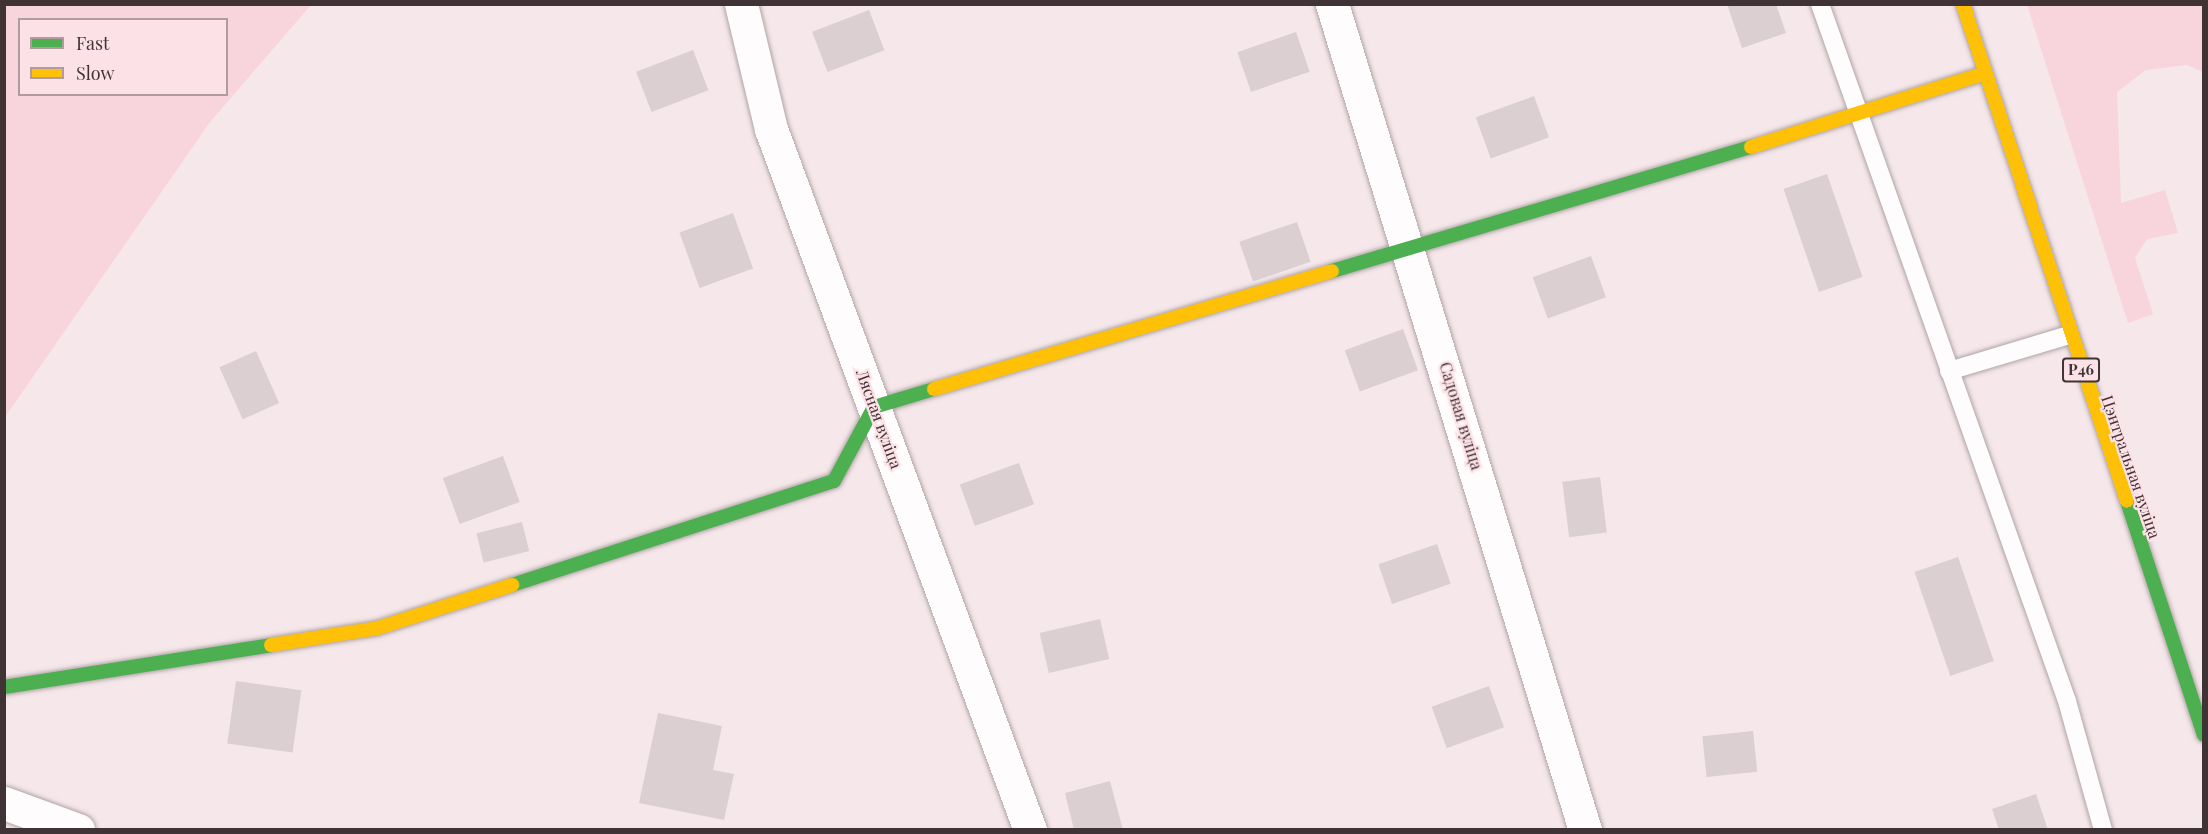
<!DOCTYPE html>
<meta charset="utf-8">
<style>
body{margin:0}
#map{position:relative;width:2208px;height:834px;overflow:hidden;background:#f6e8ea;font-family:"Playfair Display",serif}
div>[style]{position:absolute}
.green>*{inset:0;background:#f8d4dc}
.building>*{inset:0;background:#dbcfd1;transform-origin:0 0}
.roads{filter:drop-shadow(0 0 2px #afa4a6) drop-shadow(0 0 2px #afa4a6)}
.lane>*{height:18px;margin:-9px;padding:0 9px;transform-origin:9px;border-radius:9px;background:#fefcfc}
.street>*{height:33px;margin:-16.5px;padding:0 16.5px;transform-origin:16.5px;border-radius:16.5px;background:#fefcfc}
.fast>*{height:14px;margin:-7px;padding:0 7px;transform-origin:7px;border-radius:7px;background:#4caf50}
.slow>*{height:14px;margin:-7px;padding:0 7px;transform-origin:7px;border-radius:7px;background:#ffc107}
span{translate:-50% -50%;white-space:nowrap;text-align:center;line-height:1.15;-webkit-text-stroke:4.5px #fce2e7;paint-order:stroke}
.shield-label span{padding:2px 4px;background:#fce2e7;border:2px solid;border-radius:4px;-webkit-text-stroke-width:0}
.shield-label{font-size:15px;color:#3f3335;font-weight:700}
.street-label{font-size:16px;color:#3f3335}
.frame{position:absolute;inset:0;border:6px solid #3f3335;pointer-events:none}
.legend{position:absolute;left:18px;top:18px;width:210px;height:78px;box-sizing:border-box;background:#fce2e7;border:2px solid #b09ca0;margin:0;padding:8px 10px;list-style:none;font-size:18px;color:#3f3335}
.legend li{display:flex;align-items:center;gap:12px;height:30px}
.legend b{width:30px;border:2px solid #b09ca0}
</style>
<div id="map">
<div class="green">
<i style="clip-path:polygon(evenodd,5px 4px,311px 5px,210px 122px,5px 417px,5px 4px,20px 20px,226px 20px,226px 94px,20px 94px,20px 20px)"></i>
<i style="clip-path:polygon(2027px 5px,2203px 5px,2203px 72px,2187px 65px,2146px 70px,2117px 92px,2121px 203px,2165px 190px,2178px 233px,2147px 239px,2135px 258px,2153px 314px,2128px 323px)"></i>
</div>
<div class="building">
<i style="clip-path:polygon(1727px 4px,1776px 4px,1786px 33px,1742px 48px)"></i>
<i style="left:869px;top:10px;width:43px;height:61px;rotate:69deg"></i>
<i style="left:1296px;top:32px;width:42px;height:62px;rotate:71deg"></i>
<i style="left:693px;top:50px;width:43px;height:61px;rotate:69deg"></i>
<i style="left:1534px;top:96px;width:44px;height:62px;rotate:70deg"></i>
<i style="left:1827px;top:174px;width:109px;height:46px;rotate:71deg"></i>
<i style="left:733px;top:213px;width:59px;height:57px;rotate:70deg"></i>
<i style="left:1297px;top:222px;width:42px;height:61px;rotate:71deg"></i>
<i style="left:1591px;top:256px;width:44px;height:62px;rotate:70deg"></i>
<i style="left:1403px;top:329px;width:44px;height:62px;rotate:70deg"></i>
<i style="left:256px;top:351px;width:57px;height:40px;rotate:66deg"></i>
<i style="left:503px;top:456px;width:49px;height:64px;rotate:70deg"></i>
<i style="left:1019px;top:463px;width:44px;height:63px;rotate:70deg"></i>
<i style="left:1600px;top:477px;width:56px;height:38px;rotate:83deg"></i>
<i style="left:522px;top:522px;width:30px;height:47px;rotate:76deg"></i>
<i style="left:1437px;top:544px;width:42px;height:62px;rotate:71deg"></i>
<i style="left:1958px;top:557px;width:110px;height:46px;rotate:71deg"></i>
<i style="left:1100px;top:619px;width:41px;height:62px;rotate:77deg"></i>
<i style="left:236px;top:681px;width:66px;height:63px;rotate:8deg"></i>
<i style="left:1489px;top:686px;width:44px;height:61px;rotate:70deg"></i>
<i style="clip-path:polygon(658px 713px,722px 726px,713px 770px,734px 774px,724px 820px,639px 803px)"></i>
<i style="left:1753px;top:731px;width:41px;height:51px;rotate:84deg"></i>
<i style="clip-path:polygon(1110px 781px,1123px 830px,1074px 830px,1065px 793px)"></i>
<i style="clip-path:polygon(2036px 794px,2048px 830px,1999px 830px,1992px 809px)"></i>
</div>
<div class="roads">
<div class="lane">
<i style="left:1820px;top:4px;width:739px;rotate:70.49deg"></i>
<i style="left:2067px;top:701px;width:134px;rotate:74.4deg"></i>
<i style="left:1949px;top:371px;width:125px;rotate:-16.7deg"></i>
</div>
<div class="street">
<i style="left:741px;top:4px;width:129px;rotate:76.5deg"></i>
<i style="left:771px;top:129px;width:747px;rotate:69.72deg"></i>
<i style="left:1332px;top:4px;width:864px;rotate:72.97deg"></i>
<i style="left:4px;top:803px;width:79px;rotate:20deg"></i>
</div>
<div class="fast">
<i style="left:1332px;top:271px;width:437px;rotate:-16.5deg"></i>
<i style="left:2127px;top:501px;width:246px;rotate:71.8deg"></i>
<i style="left:512px;top:585px;width:338px;rotate:-17.9deg"></i>
<i style="left:834px;top:481px;width:84px;rotate:-61.6deg"></i>
<i style="left:874px;top:407px;width:63px;rotate:-16.7deg"></i>
<i style="left:4px;top:687px;width:270px;rotate:-8.9deg"></i>
</div>
<div class="slow">
<i style="left:1963px;top:4px;width:523px;rotate:71.74deg"></i>
<i style="left:1751px;top:147px;width:245px;rotate:-17.5deg"></i>
<i style="left:934px;top:389px;width:415px;rotate:-16.5deg"></i>
<i style="left:271px;top:645px;width:108px;rotate:-9deg"></i>
<i style="left:378px;top:628px;width:141px;rotate:-17.8deg"></i>
</div>
</div>
<div class="shield-label">
<span style="left:2081px;top:370px">Р46</span>
</div>
<div class="street-label">
<span style="left:1461px;top:416px;rotate:73deg">Садовая вуліца</span>
<span style="left:879px;top:419px;rotate:70deg">Лясная вуліца</span>
<span style="left:2131px;top:467px;rotate:71deg">Цэнтральная вуліца</span>
</div>
<div class="frame"></div>
<ul class="legend">
<li><b style="height:8px;background:#4caf50"></b>Fast</li>
<li><b style="height:8px;background:#ffc107"></b>Slow</li>
</ul>
</div>
